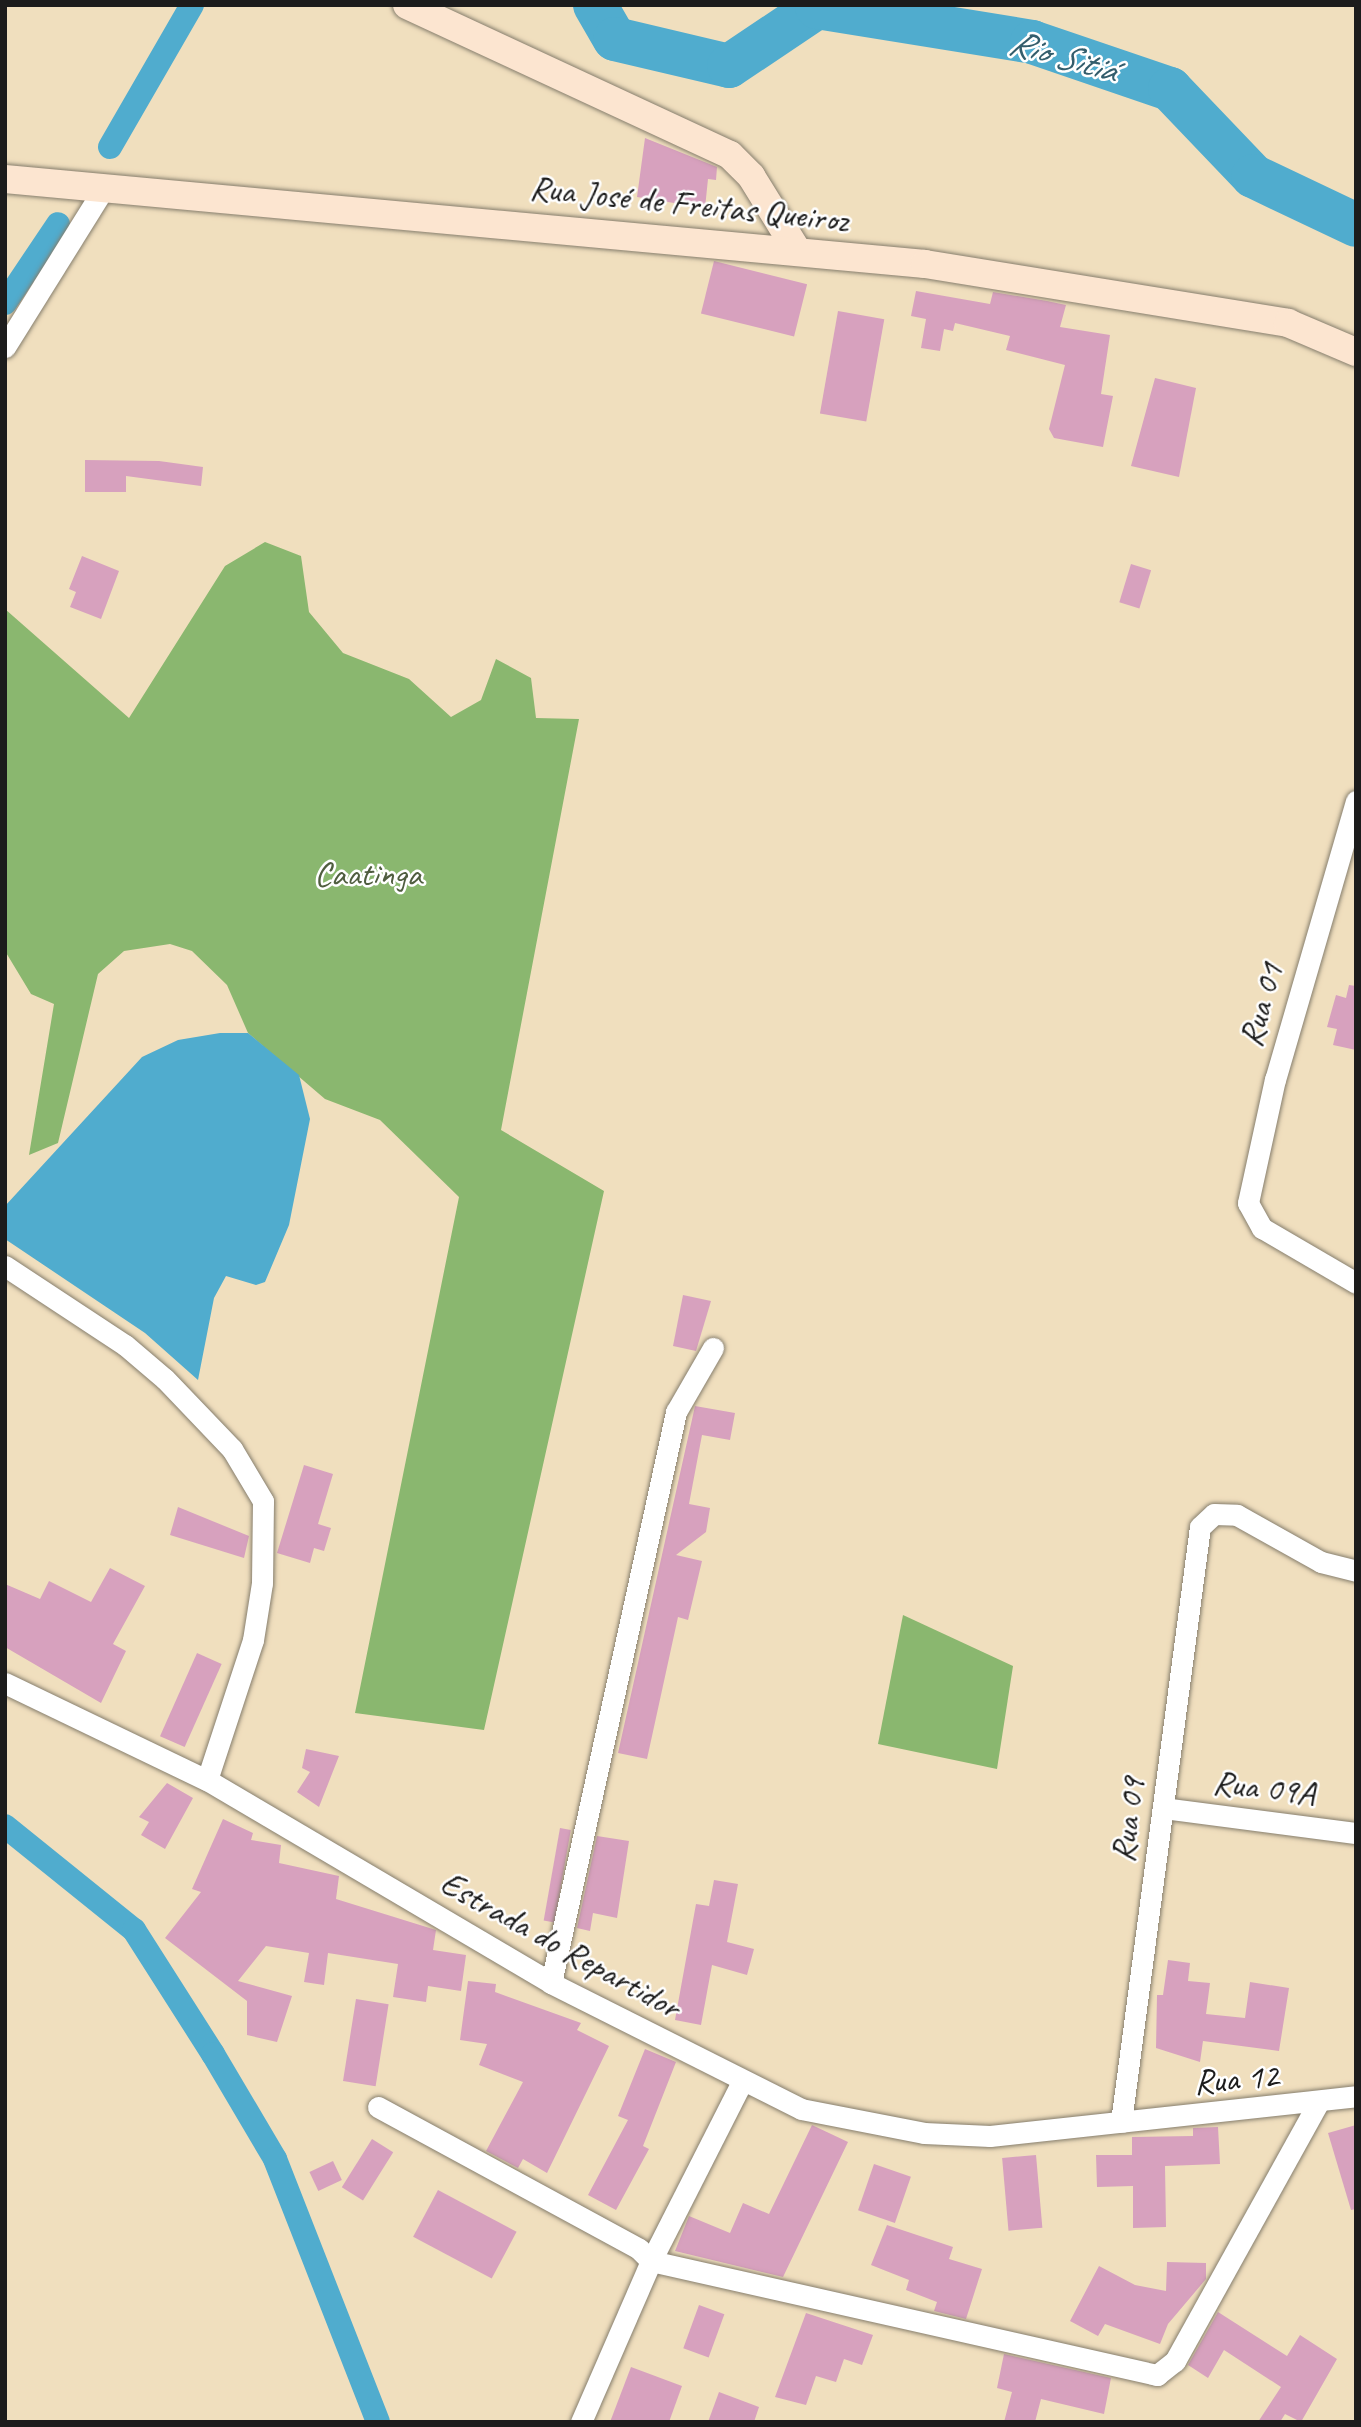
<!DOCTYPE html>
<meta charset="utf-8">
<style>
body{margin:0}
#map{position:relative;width:1361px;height:2427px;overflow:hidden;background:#f0dfbe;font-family:Caveat,sans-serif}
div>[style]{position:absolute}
.forest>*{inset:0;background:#8ab76f}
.water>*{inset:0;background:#50acce}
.canal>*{height:24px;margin:-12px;padding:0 12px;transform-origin:12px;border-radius:12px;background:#50acce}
.river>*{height:44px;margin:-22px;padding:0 22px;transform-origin:22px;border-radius:22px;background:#50acce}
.building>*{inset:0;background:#d7a1be;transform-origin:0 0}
.roads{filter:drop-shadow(0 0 2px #867e6d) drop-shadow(0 0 2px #867e6d)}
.street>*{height:21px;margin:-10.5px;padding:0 10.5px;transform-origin:10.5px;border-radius:10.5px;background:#fff}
.secondary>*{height:28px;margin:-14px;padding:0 14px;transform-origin:14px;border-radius:14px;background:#fce5d0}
span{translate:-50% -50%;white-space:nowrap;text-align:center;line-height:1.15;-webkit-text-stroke:5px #fff;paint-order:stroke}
.street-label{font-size:35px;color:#1c1c1c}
.park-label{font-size:35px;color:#4f5d3f}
.water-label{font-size:37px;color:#335d6c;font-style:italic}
.frame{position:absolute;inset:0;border:7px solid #1c1c1c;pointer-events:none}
</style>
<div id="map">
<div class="forest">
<i style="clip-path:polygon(265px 542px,301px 556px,309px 612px,343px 653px,409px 679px,451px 717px,481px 700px,496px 659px,531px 678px,536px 718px,579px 719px,501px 1130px,604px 1191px,484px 1730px,355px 1713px,459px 1197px,380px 1120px,325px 1099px,248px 1033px,227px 985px,192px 951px,170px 944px,124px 951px,98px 974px,58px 1143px,29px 1155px,54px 1004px,31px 994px,5px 951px,5px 609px,129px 718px,225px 566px)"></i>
<i style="clip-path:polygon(903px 1615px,1013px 1666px,997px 1769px,878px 1744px)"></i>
</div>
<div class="water">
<i style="clip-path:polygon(220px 1033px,248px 1033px,299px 1075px,310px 1119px,289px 1225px,265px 1282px,256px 1285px,226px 1276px,214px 1298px,198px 1380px,145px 1333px,5px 1239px,5px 1206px,142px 1057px,178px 1040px)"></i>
</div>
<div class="canal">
<i style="left:110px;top:147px;width:164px;rotate:-60deg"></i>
<i style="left:5px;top:303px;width:95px;rotate:-56.1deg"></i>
<i style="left:5px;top:1826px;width:166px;rotate:38.9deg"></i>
<i style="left:134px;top:1930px;width:147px;rotate:57.5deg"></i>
<i style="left:213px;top:2054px;width:122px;rotate:59.4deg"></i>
<i style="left:275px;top:2159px;width:282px;rotate:68.6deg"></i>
</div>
<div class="river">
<i style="left:595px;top:5px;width:39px;rotate:60deg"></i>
<i style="left:615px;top:39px;width:117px;rotate:13.3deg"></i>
<i style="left:729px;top:66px;width:106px;rotate:-33.8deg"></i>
<i style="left:817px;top:7px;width:218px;rotate:9.2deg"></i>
<i style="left:1032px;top:42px;width:146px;rotate:18.8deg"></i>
<i style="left:1170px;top:89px;width:120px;rotate:46.3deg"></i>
<i style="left:1253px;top:176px;width:114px;rotate:25.4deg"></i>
</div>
<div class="building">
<i style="clip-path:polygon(645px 138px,717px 167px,716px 180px,708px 179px,705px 208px,637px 197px)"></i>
<i style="left:714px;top:261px;width:96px;height:54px;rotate:14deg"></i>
<i style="clip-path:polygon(916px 291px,990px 304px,993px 292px,1047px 301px,1066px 305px,1060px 327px,1110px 335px,1101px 394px,1113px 396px,1103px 447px,1054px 438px,1049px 429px,1065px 365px,1006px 350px,1010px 336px,955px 323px,953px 331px,944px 329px,940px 351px,921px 348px,926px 319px,911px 316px)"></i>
<i style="left:838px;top:311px;width:47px;height:104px;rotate:10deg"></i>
<i style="clip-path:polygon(1155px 378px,1196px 388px,1179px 477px,1131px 466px)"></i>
<i style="clip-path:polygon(85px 460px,159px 461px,203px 467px,201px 486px,126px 476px,126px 492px,85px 492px)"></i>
<i style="clip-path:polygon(82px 556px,119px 571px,101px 619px,70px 607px,76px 592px,69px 589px)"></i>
<i style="left:1131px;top:564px;width:21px;height:40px;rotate:17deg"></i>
<i style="clip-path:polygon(1349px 985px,1356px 986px,1356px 1050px,1333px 1045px,1337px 1029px,1327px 1027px,1336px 995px,1346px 998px)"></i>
<i style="clip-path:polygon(683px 1295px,711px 1301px,696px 1351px,673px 1346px)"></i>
<i style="clip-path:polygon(695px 1406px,735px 1413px,730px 1440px,702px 1435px,689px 1504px,710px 1508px,706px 1532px,676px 1555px,702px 1561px,688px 1620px,678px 1617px,647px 1759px,618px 1753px)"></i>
<i style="clip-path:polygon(304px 1465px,333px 1474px,318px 1524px,331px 1528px,324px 1551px,314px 1548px,310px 1563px,277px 1553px)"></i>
<i style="clip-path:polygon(178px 1507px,249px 1536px,244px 1558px,170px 1535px)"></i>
<i style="clip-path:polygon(110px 1568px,145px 1586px,113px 1644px,126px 1651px,101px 1703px,5px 1647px,5px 1584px,40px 1599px,49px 1581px,91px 1602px)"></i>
<i style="left:197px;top:1653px;width:27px;height:91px;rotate:24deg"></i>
<i style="clip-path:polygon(306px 1749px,339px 1756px,319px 1807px,297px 1792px,310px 1772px,302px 1768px)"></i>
<i style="clip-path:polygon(167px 1783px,193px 1798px,165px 1849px,141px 1835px,149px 1822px,139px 1817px)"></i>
<i style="clip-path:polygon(223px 1819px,253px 1833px,251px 1840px,281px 1845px,279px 1863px,339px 1876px,336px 1899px,436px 1930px,433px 1950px,466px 1955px,461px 1991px,428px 1986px,426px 2002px,393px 1997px,398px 1964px,328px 1953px,324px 1985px,304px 1982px,309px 1953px,266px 1946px,238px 1981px,292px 1996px,277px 2042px,247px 2035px,247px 2001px,165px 1938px,201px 1892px,192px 1889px)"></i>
<i style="left:560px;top:1828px;width:11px;height:94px;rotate:10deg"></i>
<i style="clip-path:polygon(597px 1836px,629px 1841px,617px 1918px,593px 1913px,590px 1931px,577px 1928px)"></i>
<i style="clip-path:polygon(714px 1880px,738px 1884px,727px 1942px,754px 1949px,747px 1975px,712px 1965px,701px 2025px,675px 2020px,696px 1904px,709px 1906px)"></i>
<i style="clip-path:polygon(1168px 1960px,1190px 1963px,1188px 1981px,1210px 1983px,1206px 2014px,1245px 2018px,1250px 1982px,1289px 1988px,1279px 2051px,1203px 2041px,1200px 2062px,1156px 2048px,1157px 1995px,1163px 1995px)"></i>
<i style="clip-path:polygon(468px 1981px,496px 1984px,495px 1992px,581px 2023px,577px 2030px,609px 2046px,547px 2173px,523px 2159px,518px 2168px,486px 2151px,523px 2082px,479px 2065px,487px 2044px,460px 2040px)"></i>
<i style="left:356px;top:1999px;width:33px;height:83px;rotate:9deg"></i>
<i style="clip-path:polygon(645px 2049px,676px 2062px,643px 2146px,649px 2149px,616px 2210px,588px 2195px,628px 2120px,618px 2116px)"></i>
<i style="clip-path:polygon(812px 2125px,848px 2142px,783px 2277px,675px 2251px,689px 2216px,730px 2233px,743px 2203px,769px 2214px)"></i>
<i style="clip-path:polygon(1356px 2125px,1356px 2209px,1351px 2210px,1328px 2133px)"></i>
<i style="clip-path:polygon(1218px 2127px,1220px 2164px,1165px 2166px,1166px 2227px,1133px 2228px,1133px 2186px,1097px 2187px,1096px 2155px,1132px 2155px,1132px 2137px,1193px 2136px,1193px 2128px)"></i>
<i style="left:372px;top:2139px;width:25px;height:57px;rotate:32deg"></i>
<i style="left:1036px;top:2155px;width:73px;height:34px;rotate:85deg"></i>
<i style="left:333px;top:2161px;width:21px;height:26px;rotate:65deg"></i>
<i style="left:874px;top:2164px;width:39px;height:49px;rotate:19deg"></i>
<i style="left:438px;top:2190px;width:89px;height:53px;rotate:28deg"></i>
<i style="clip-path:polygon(887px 2225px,953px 2247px,949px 2259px,982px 2269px,966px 2319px,934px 2311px,937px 2302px,906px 2290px,909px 2280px,871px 2265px)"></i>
<i style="clip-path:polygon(1167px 2262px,1206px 2263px,1206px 2279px,1168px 2324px,1160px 2344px,1105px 2324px,1098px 2336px,1070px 2321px,1099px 2266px,1135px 2285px,1166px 2291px)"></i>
<i style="left:699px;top:2305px;width:27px;height:46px;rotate:20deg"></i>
<i style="clip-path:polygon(1218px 2312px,1287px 2356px,1300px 2335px,1337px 2359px,1301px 2422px,1285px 2414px,1280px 2422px,1258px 2422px,1281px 2387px,1224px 2350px,1208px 2378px,1188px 2365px)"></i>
<i style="clip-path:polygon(806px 2313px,873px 2335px,862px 2365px,844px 2359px,836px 2382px,816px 2376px,806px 2405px,775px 2397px)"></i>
<i style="clip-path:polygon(1004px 2354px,1111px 2378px,1104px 2414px,1041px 2399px,1035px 2422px,1004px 2422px,1012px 2392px,997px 2388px)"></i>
<i style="clip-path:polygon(631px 2367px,682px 2386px,669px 2422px,610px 2422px)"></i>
<i style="clip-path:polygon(719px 2392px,759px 2407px,754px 2422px,708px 2422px)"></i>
</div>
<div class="roads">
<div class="street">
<i style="left:5px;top:347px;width:187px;rotate:-58.1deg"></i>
<i style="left:1356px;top:801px;width:290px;rotate:106.2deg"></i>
<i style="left:1275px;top:1079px;width:127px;rotate:102.3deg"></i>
<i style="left:1248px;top:1203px;width:29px;rotate:61deg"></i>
<i style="left:1262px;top:1228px;width:109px;rotate:30.3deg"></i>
<i style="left:5px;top:1266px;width:144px;rotate:33.4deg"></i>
<i style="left:125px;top:1345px;width:52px;rotate:40.4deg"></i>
<i style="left:165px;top:1379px;width:97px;rotate:46.3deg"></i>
<i style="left:232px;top:1449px;width:61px;rotate:59.2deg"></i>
<i style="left:263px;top:1501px;width:82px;rotate:90.7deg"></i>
<i style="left:262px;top:1583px;width:58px;rotate:99deg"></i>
<i style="left:253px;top:1640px;width:147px;rotate:108.2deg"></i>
<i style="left:5px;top:1683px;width:224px;rotate:25.7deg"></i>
<i style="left:207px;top:1780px;width:399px;rotate:30.5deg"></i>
<i style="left:551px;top:1983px;width:280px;rotate:26.7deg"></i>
<i style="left:801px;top:2109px;width:125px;rotate:11deg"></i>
<i style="left:924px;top:2133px;width:66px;rotate:2.6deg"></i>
<i style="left:990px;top:2136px;width:368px;rotate:-6.2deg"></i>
<i style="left:1163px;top:1808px;width:195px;rotate:7.4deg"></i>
<i style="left:551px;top:1983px;width:585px;rotate:-77.65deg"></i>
<i style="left:676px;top:1412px;width:74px;rotate:-60deg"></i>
<i style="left:378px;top:2107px;width:297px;rotate:28.5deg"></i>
<i style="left:639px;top:2249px;width:17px;rotate:45deg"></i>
<i style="left:651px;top:2261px;width:519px;rotate:12.7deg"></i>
<i style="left:1157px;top:2375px;width:23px;rotate:-38deg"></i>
<i style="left:1175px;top:2361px;width:293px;rotate:-61deg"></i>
<i style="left:1121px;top:2122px;width:600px;rotate:-82.44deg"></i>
<i style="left:1200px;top:1527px;width:19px;rotate:-43deg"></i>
<i style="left:1214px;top:1514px;width:23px;rotate:2deg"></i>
<i style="left:1237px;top:1515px;width:96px;rotate:29.2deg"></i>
<i style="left:1321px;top:1562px;width:36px;rotate:14deg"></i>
<i style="left:581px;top:2422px;width:176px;rotate:-66.5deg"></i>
<i style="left:651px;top:2261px;width:201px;rotate:-63.1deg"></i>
</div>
<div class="secondary">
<i style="left:407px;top:5px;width:356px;rotate:24.9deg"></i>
<i style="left:730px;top:155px;width:30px;rotate:45deg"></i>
<i style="left:751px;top:176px;width:89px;rotate:58.3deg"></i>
<i style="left:5px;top:179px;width:924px;rotate:5.28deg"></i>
<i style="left:925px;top:264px;width:368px;rotate:9.2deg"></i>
<i style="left:1288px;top:323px;width:74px;rotate:23.1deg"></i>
</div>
</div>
<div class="street-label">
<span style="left:689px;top:204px;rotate:6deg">Rua José de Freitas Queiroz</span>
<span style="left:1261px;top:1005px;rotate:-74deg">Rua 01</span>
<span style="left:1264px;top:1788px;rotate:7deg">Rua 09A</span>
<span style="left:1128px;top:1820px;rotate:-82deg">Rua 09</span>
<span style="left:560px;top:1945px;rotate:29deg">Estrada do Repartidor</span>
<span style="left:1236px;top:2079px;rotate:-5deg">Rua 12</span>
</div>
<div class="park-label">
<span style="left:368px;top:874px">Caatinga</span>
</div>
<div class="water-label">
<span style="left:1063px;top:56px;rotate:16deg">Rio Sitiá</span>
</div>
<div class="frame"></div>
</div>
